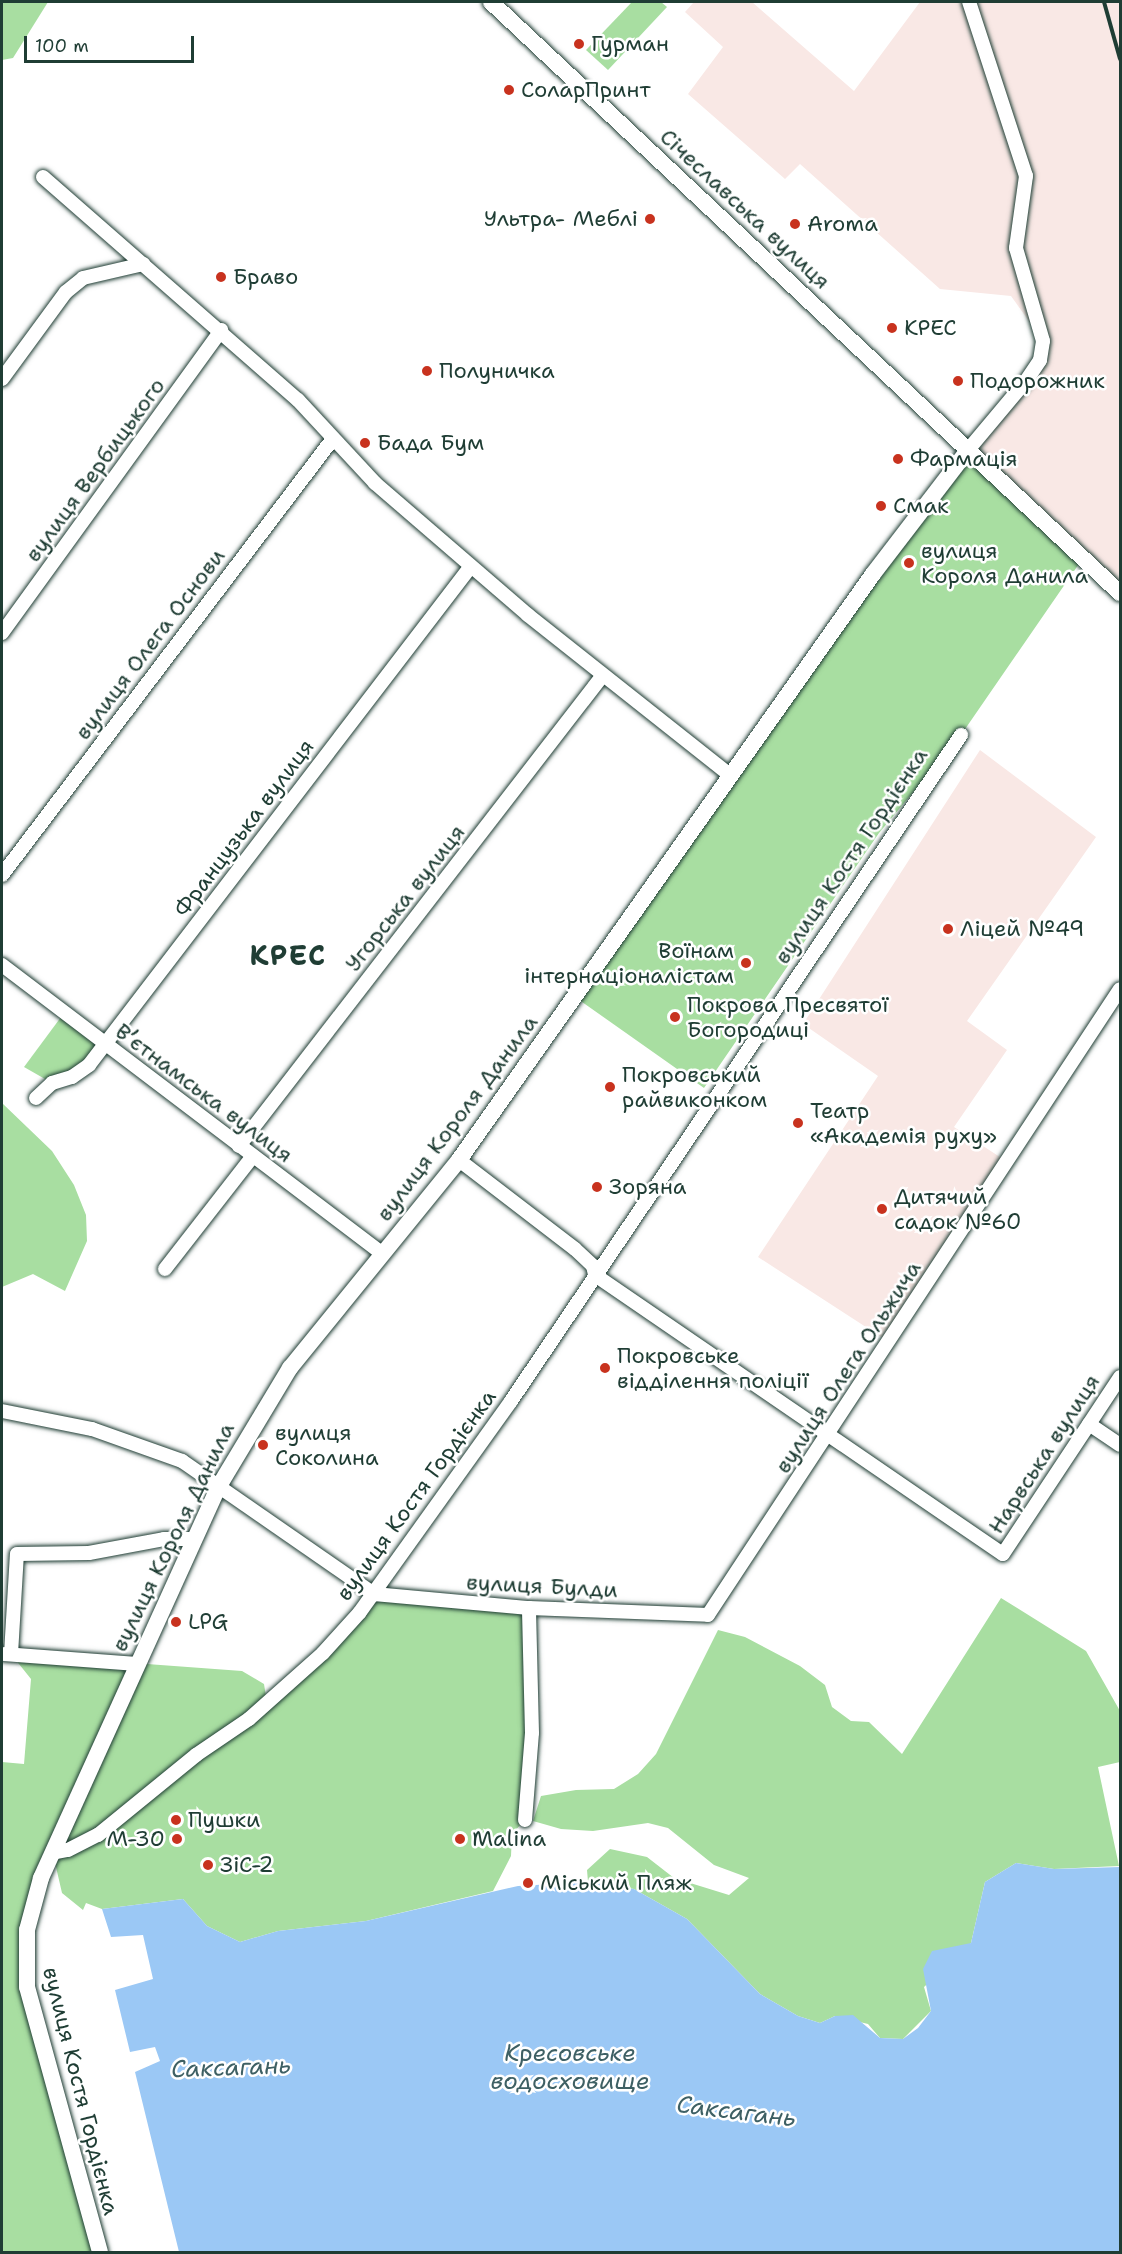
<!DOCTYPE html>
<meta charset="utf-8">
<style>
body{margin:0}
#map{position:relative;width:1122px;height:2254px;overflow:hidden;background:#fff;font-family:"Shantell Sans",sans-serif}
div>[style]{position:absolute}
.built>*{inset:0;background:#f9e8e5}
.green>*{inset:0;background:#a8dea1}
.water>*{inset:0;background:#9bc8f5}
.roads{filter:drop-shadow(0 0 2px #1f3d34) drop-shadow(0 0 2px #1f3d34)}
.minor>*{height:14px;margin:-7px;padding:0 7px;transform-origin:7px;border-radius:7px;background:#fff}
.major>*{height:16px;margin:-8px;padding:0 8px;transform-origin:8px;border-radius:8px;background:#fff}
.rail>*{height:4px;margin:-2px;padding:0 2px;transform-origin:2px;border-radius:2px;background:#1f3d34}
.dots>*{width:16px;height:16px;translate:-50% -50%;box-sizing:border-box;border:3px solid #fff;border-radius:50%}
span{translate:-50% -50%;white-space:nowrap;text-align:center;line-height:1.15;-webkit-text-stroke:5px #fff;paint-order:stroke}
.poi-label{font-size:22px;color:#1f3d34}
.left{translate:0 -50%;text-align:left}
.right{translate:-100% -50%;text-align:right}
.street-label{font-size:22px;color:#1f3d34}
.water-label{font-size:24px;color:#3e6064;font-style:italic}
.district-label{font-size:28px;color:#1f3d34;font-weight:700;letter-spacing:1.5px}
.frame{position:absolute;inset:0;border:3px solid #1f3d34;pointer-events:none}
.scale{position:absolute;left:24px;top:36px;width:170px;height:27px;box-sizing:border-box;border:3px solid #1f3d34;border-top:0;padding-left:8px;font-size:18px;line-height:21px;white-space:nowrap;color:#1f3d34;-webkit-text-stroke:4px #fff;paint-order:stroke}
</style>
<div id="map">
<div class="built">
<i style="clip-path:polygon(694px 2px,752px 2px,854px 91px,920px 2px,1120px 2px,1120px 593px,968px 450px,1026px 381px,1043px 341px,1011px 296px,940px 289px,800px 164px,785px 179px,688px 94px,723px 47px,685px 12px)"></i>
<i style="clip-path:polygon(980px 750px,1096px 837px,967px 1021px,1007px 1050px,954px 1127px,1006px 1161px,889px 1342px,758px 1257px,878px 1076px,803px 1024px)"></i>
</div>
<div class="green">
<i style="clip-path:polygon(2px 2px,48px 2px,13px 58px,2px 60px)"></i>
<i style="clip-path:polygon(632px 2px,661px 2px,667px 7px,608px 70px,586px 50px)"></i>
<i style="clip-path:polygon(968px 450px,1083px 558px,961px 735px,879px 833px,704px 1088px,575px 997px)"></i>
<i style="clip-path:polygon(64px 1013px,105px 1044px,89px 1065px,52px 1083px,24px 1067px)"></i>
<i style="clip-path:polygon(2px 1103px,52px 1151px,74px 1185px,86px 1215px,87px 1241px,65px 1291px,33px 1274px,2px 1287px)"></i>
<i style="clip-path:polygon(374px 1594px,529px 1608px,523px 1822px,512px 1834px,511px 1856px,493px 1891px,366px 1921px,278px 1931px,240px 1942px,207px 1926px,183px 1899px,102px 1909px,86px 1903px,83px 1910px,62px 1893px,53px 1854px,26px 1952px,101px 2252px,2px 2252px,2px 1762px,24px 1764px,31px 1679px,11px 1654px,242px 1671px,264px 1684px,267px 1703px)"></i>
<i style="clip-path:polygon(1001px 1598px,1086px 1651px,1120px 1711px,1120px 1762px,1098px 1767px,1119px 1866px,1054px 1869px,1016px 1863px,985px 1882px,971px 1943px,924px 1987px,931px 2011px,903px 2039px,880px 2038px,868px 2024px,835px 2016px,820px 2023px,798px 2016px,760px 1994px,687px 1919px,634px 1889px,588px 1882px,587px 1870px,610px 1849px,647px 1857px,674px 1878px,729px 1895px,749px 1878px,714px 1865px,668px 1828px,648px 1823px,593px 1831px,561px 1829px,533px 1821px,541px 1796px,576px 1790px,614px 1789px,638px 1774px,656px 1754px,718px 1630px,745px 1637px,800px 1666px,825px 1685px,832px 1707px,851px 1721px,869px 1722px,902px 1754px)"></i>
</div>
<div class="water">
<i style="clip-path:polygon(1016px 1863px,1054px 1869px,1120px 1867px,1120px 2252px,179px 2252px,135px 2072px,160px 2061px,155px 2047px,130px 2052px,115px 1990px,153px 1979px,143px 1935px,111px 1937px,102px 1909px,183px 1899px,207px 1926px,240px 1942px,278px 1931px,366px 1921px,518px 1886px,588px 1882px,634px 1889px,687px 1919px,760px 1994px,798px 2016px,820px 2023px,835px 2016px,853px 2015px,880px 2038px,903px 2039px,918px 2028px,931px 2011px,923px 1969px,932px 1951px,971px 1943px,985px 1882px)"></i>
</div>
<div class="roads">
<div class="minor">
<i style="left:43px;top:177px;width:339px;rotate:41.2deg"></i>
<i style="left:298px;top:400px;width:113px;rotate:47.1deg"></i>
<i style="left:375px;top:483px;width:202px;rotate:40.8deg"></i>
<i style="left:528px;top:615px;width:259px;rotate:38.4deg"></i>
<i style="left:2px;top:379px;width:108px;rotate:-53.7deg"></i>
<i style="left:66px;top:292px;width:22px;rotate:-39deg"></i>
<i style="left:83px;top:278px;width:62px;rotate:-13.1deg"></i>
<i style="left:968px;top:450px;width:90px;rotate:-50deg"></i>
<i style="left:1026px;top:381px;width:25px;rotate:-56deg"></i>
<i style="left:1040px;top:360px;width:19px;rotate:-81deg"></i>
<i style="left:1043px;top:341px;width:97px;rotate:-106.2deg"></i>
<i style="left:1016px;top:248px;width:73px;rotate:-82.1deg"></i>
<i style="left:1026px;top:176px;width:183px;rotate:-108.1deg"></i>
<i style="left:2px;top:633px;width:374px;rotate:-54.1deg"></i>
<i style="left:2px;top:875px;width:546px;rotate:-52.82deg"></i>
<i style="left:2px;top:965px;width:477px;rotate:37.2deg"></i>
<i style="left:36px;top:1098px;width:22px;rotate:-43deg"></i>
<i style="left:52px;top:1083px;width:21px;rotate:-17deg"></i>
<i style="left:72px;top:1077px;width:21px;rotate:-35deg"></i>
<i style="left:89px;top:1065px;width:628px;rotate:-52.56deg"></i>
<i style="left:239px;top:1146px;width:595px;rotate:-52.3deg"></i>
<i style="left:459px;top:1160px;width:146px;rotate:37.5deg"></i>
<i style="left:575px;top:1249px;width:25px;rotate:43deg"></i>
<i style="left:593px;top:1266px;width:9px;rotate:77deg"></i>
<i style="left:595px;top:1275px;width:494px;rotate:34.4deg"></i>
<i style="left:1003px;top:1554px;width:212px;rotate:-56.5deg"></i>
<i style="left:165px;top:1269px;width:143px;rotate:-52.1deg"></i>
<i style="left:2px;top:1411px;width:92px;rotate:11.3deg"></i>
<i style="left:92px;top:1429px;width:96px;rotate:19.6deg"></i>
<i style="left:182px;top:1461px;width:234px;rotate:34.7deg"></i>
<i style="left:374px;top:1594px;width:156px;rotate:5.2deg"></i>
<i style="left:529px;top:1608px;width:179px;rotate:2.2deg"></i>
<i style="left:708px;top:1615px;width:749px;rotate:-56.65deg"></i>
<i style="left:1089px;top:1424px;width:37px;rotate:34deg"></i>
<i style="left:4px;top:1654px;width:133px;rotate:4.3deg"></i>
<i style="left:11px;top:1654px;width:100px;rotate:-86.6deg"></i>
<i style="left:17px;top:1554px;width:72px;rotate:-0.8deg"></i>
<i style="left:89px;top:1553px;width:76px;rotate:-10.6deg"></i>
<i style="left:164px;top:1539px;width:30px"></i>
<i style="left:525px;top:1820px;width:87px;rotate:-85.4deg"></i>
<i style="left:532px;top:1733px;width:125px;rotate:-91.4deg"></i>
<i style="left:52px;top:1853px;width:16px;rotate:-11deg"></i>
<i style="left:68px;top:1850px;width:34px;rotate:-27deg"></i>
<i style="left:98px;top:1835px;width:127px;rotate:-39.2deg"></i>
<i style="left:196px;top:1755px;width:64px;rotate:-34.2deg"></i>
<i style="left:249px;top:1719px;width:99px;rotate:-41.7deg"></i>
<i style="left:323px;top:1653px;width:55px;rotate:-47.9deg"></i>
<i style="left:360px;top:1612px;width:259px;rotate:-54.4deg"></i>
<i style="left:511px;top:1401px;width:804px;rotate:-55.95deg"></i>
</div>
<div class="major">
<i style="left:491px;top:2px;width:863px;rotate:43.22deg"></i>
<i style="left:100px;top:2252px;width:275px;rotate:-105.4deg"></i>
<i style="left:27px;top:1987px;width:57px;rotate:-90deg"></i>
<i style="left:27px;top:1930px;width:54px;rotate:-74.9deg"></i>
<i style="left:41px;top:1878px;width:431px;rotate:-65.6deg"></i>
<i style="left:219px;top:1486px;width:138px;rotate:-59deg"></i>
<i style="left:290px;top:1368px;width:268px;rotate:-50.9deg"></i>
<i style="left:459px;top:1160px;width:717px;rotate:-54.76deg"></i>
<i style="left:873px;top:574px;width:156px;rotate:-52.5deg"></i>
</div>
</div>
<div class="rail">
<i style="left:1104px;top:2px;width:59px;rotate:74.3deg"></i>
</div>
<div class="dots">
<i style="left:579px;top:44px;background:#c8321e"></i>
<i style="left:509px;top:90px;background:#c8321e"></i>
<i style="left:650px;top:219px;background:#c8321e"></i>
<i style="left:795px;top:224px;background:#c8321e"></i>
<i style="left:221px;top:277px;background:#c8321e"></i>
<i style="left:892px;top:328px;background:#c8321e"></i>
<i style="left:427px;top:371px;background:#c8321e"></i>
<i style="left:958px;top:381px;background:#c8321e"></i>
<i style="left:365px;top:443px;background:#c8321e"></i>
<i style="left:898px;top:459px;background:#c8321e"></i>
<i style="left:881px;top:506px;background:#c8321e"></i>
<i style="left:909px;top:563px;background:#c8321e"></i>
<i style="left:948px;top:929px;background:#c8321e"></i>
<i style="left:746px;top:963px;background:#c8321e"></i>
<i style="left:675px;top:1017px;background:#c8321e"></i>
<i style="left:610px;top:1087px;background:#c8321e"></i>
<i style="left:798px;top:1123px;background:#c8321e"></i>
<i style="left:597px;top:1187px;background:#c8321e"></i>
<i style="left:882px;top:1209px;background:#c8321e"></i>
<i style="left:605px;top:1368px;background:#c8321e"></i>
<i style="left:263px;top:1445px;background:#c8321e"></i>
<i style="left:176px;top:1622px;background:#c8321e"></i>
<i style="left:176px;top:1820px;background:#c8321e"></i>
<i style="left:177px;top:1839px;background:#c8321e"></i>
<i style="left:460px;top:1839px;background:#c8321e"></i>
<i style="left:208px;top:1865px;background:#c8321e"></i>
<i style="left:528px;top:1883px;background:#c8321e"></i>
</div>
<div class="poi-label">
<span class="left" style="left:591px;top:44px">Гурман</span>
<span class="left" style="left:521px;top:90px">СоларПринт</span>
<span class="right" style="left:638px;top:219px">Ультра- Меблі</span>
<span class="left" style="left:807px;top:224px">Aroma</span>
<span class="left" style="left:233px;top:277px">Браво</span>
<span class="left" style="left:904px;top:328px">КРЕС</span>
<span class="left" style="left:439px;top:371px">Полуничка</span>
<span class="left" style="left:970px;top:381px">Подорожник</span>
<span class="left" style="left:377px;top:443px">Бада Бум</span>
<span class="left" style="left:910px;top:459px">Фармація</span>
<span class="left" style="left:893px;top:506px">Смак</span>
<span class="left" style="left:921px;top:563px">вулиця<br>Короля Данила</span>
<span class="left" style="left:960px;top:929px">Ліцей №49</span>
<span class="right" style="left:734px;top:963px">Воїнам<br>інтернаціоналістам</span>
<span class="left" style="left:687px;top:1017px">Покрова Пресвятої<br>Богородиці</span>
<span class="left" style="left:622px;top:1087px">Покровський<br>райвиконком</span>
<span class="left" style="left:810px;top:1123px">Театр<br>«Академія руху»</span>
<span class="left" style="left:609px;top:1187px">Зоряна</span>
<span class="left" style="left:894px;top:1209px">Дитячий<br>садок №60</span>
<span class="left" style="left:617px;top:1368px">Покровське<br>відділення поліції</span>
<span class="left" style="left:275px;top:1445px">вулиця<br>Соколина</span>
<span class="left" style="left:188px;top:1622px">LPG</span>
<span class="left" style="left:188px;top:1820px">Пушки</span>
<span class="right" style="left:165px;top:1839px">М-30</span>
<span class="left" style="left:472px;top:1839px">Malina</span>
<span class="left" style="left:220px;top:1865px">ЗіС-2</span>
<span class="left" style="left:540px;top:1883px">Міський Пляж</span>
</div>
<div class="street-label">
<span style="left:745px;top:209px;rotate:43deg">Січеславська вулиця</span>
<span style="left:95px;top:470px;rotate:-54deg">вулиця Вербицького</span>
<span style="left:150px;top:644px;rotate:-53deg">вулиця Олега Основи</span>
<span style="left:244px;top:828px;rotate:-53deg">Французька вулиця</span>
<span style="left:851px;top:856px;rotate:-56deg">вулиця Костя Гордієнка</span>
<span style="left:405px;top:898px;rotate:-52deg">Угорська вулиця</span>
<span style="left:204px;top:1093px;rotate:37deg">Вʼєтнамська вулиця</span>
<span style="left:457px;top:1118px;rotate:-53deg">вулиця Короля Данила</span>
<span style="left:848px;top:1367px;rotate:-57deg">вулиця Олега Ольжича</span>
<span style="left:1044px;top:1454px;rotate:-57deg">Нарвська вулиця</span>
<span style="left:416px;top:1495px;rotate:-54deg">вулиця Костя Гордієнка</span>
<span style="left:173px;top:1537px;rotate:-64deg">вулиця Короля Данила</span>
<span style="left:542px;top:1586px;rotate:3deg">вулиця Булди</span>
<span style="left:81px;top:2091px;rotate:76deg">вулиця Костя Гордієнка</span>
</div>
<div class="water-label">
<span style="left:570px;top:2068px">Кресовське<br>водосховище</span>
<span style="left:231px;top:2068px;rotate:-2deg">Саксагань</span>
<span style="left:736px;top:2112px;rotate:7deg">Саксагань</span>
</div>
<div class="district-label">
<span style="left:288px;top:955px">КРЕС</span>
</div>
<div class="frame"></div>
<div class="scale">100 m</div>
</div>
